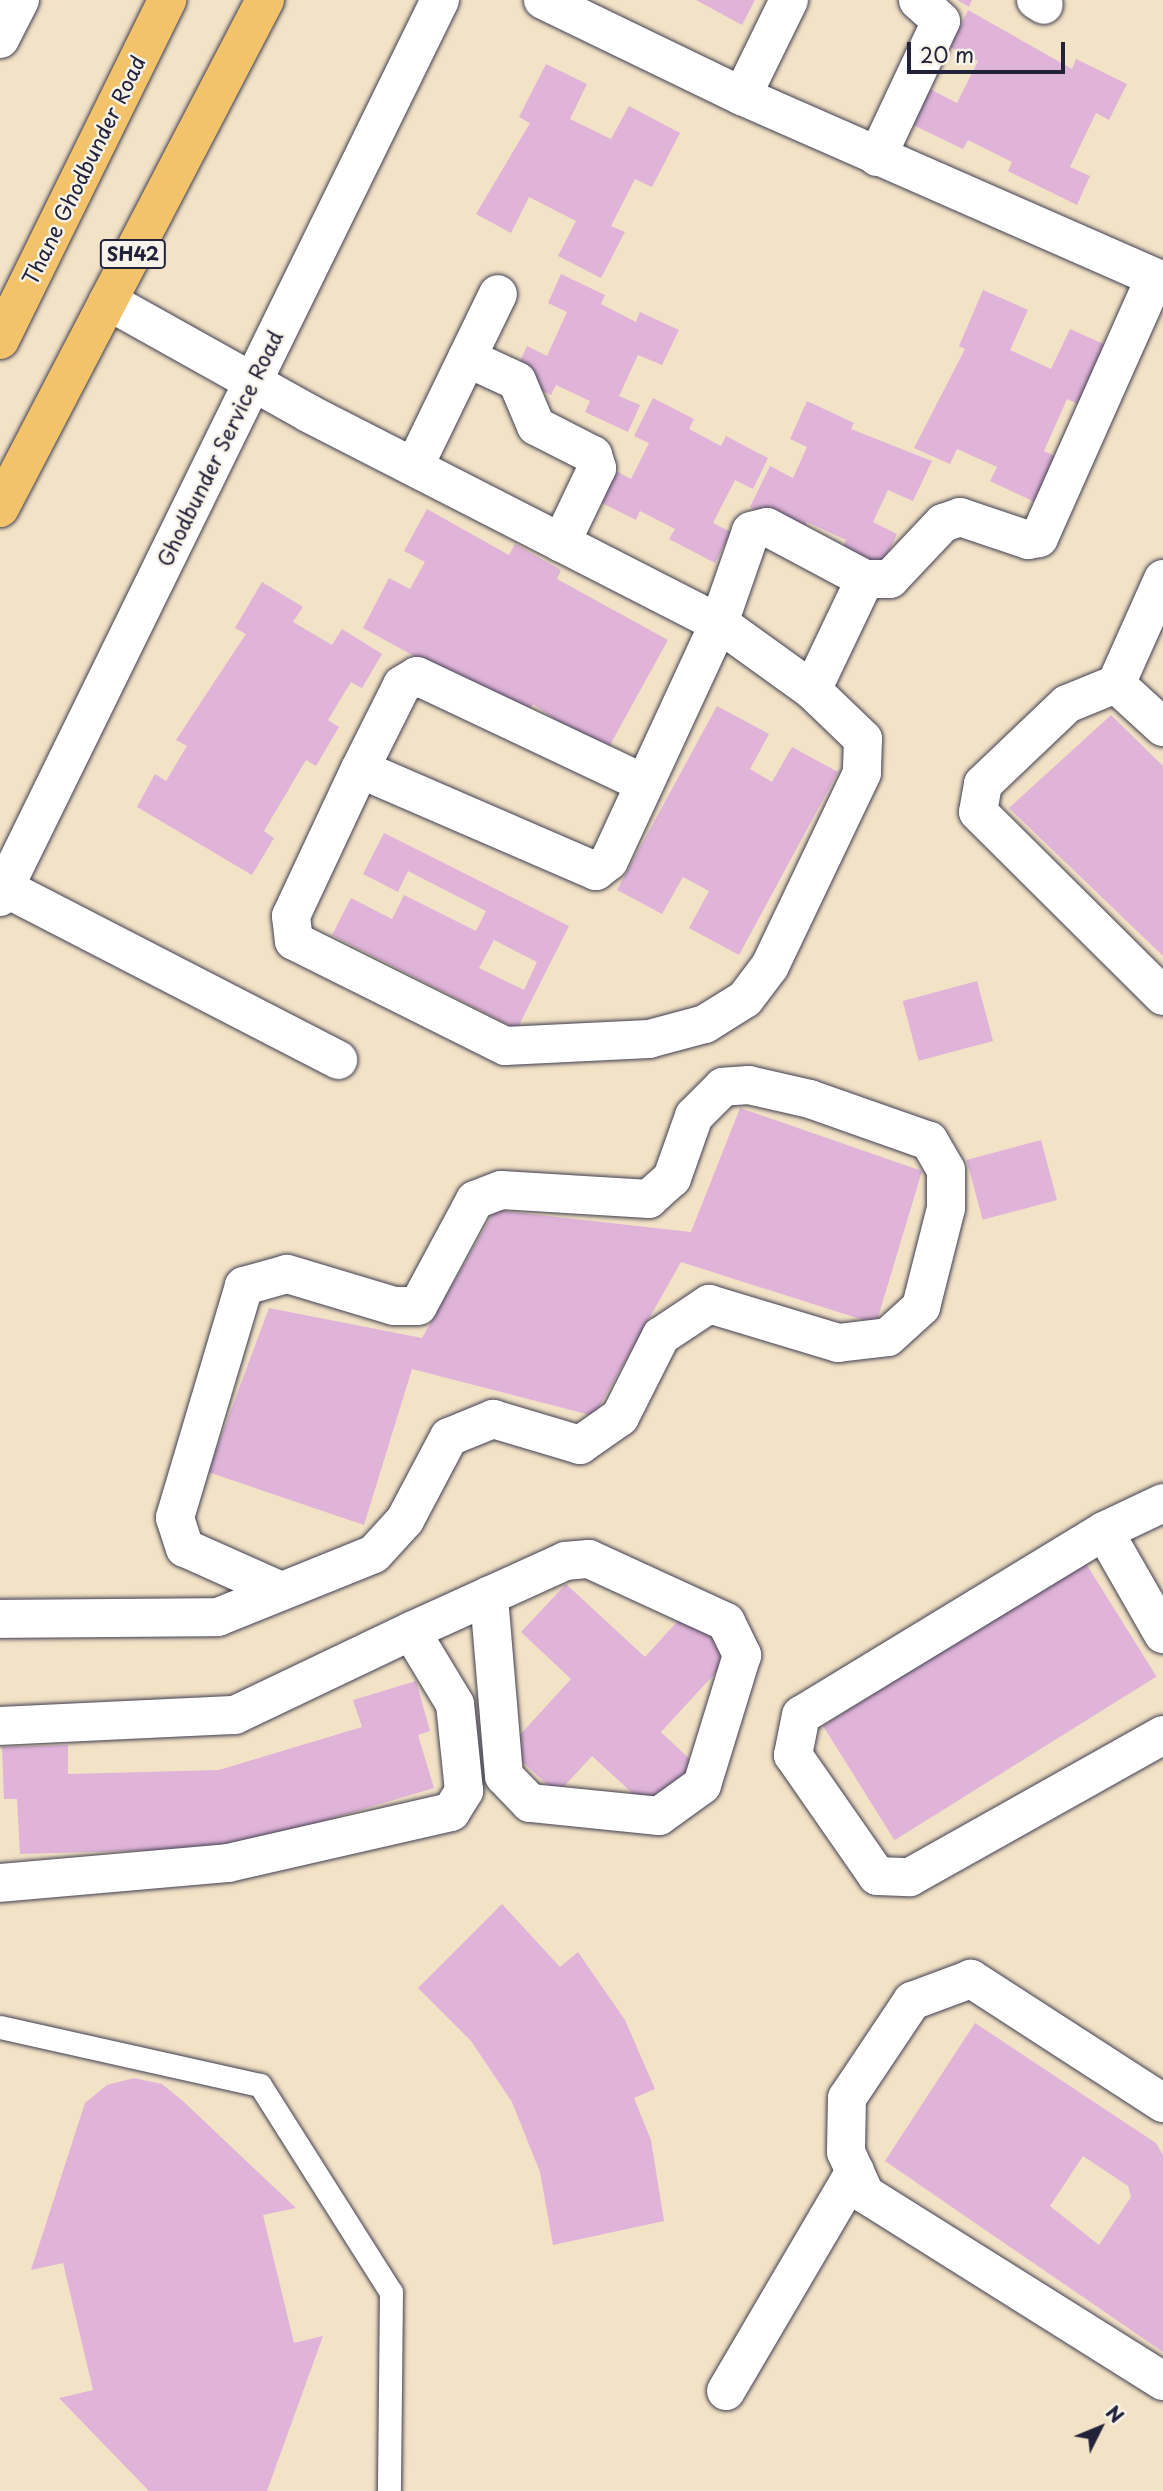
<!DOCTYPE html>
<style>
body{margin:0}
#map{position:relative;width:1163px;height:2491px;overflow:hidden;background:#f2e2c6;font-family:"Playpen Sans",sans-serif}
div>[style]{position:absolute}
.building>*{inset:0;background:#e0b4d9;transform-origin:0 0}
.roads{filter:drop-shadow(0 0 2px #413f50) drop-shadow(0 0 2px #413f50)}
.service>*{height:23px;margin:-11.5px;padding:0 11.5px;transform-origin:11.5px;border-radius:11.5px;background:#fff}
.minor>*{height:38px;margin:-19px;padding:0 19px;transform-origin:19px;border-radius:19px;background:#fff}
.tertiary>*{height:38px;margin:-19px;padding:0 19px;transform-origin:19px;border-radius:19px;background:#fff}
.primary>*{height:38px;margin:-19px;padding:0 19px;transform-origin:19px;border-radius:19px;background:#f2c36a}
span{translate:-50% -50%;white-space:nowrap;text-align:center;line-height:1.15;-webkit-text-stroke:5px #f7f3e8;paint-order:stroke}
.shield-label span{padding:2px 5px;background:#f7f3e8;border:2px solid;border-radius:5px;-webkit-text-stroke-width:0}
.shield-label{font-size:19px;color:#22223b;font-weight:700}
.street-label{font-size:21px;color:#22223b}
.north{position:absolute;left:1065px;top:2393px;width:70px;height:70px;-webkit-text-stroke:5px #f7f3e8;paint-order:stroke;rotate:47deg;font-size:19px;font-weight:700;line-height:28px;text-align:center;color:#22223b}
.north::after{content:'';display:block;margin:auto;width:24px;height:32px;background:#22223b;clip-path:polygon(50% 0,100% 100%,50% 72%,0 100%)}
.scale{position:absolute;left:907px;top:42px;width:158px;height:32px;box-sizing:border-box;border:4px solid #22223b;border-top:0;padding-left:9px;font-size:21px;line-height:24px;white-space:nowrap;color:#22223b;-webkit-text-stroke:5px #f7f3e8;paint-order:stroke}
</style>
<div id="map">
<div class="building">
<i style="clip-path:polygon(696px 0,755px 0,742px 25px)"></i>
<i style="clip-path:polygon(957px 0,972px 0,969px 7px)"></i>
<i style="clip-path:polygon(968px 10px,1072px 69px,1076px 59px,1127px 84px,1109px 120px,1096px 113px,1070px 167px,1090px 176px,1077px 205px,1008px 171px,1012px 162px,968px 140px,963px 149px,913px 125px,930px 89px,957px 103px,978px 61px,950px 47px)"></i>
<i style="clip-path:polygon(546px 64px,587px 84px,570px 119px,611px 139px,629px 106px,680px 133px,652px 187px,635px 179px,611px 226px,625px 232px,601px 278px,558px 256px,576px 221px,529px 197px,511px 233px,476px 214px,530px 123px,519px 117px)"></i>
<i style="clip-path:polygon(561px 274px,605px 295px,601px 304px,636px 322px,640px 312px,679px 330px,662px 365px,638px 355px,619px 396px,640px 405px,628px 432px,585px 412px,590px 401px,556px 385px,551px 395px,513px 377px,527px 346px,547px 356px,567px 312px,548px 303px)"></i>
<i style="clip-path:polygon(983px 290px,1028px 310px,1010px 350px,1051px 369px,1070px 329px,1108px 346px,1082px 406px,1067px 399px,1044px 451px,1059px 458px,1039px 504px,990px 481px,997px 467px,957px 449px,950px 464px,914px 448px,965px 349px,959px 346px)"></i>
<i style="clip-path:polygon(653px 398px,694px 419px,689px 429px,721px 446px,726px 436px,768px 458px,753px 489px,735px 480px,713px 523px,731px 532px,715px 563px,669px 539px,675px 529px,640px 511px,636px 520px,600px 502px,616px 471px,631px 479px,649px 443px,634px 436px)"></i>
<i style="clip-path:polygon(807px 401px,854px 423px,851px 429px,932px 461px,913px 501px,888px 490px,873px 522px,897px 534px,880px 570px,841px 551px,846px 540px,807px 522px,803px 532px,750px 507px,770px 466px,793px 478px,807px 447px,790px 439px)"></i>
<i style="clip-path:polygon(427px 509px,509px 555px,515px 544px,561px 570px,557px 579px,668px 640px,605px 754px,533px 704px,525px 717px,363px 628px,389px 578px,410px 589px,425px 562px,404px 551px)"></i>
<i style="clip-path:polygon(262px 582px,303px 607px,293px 622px,332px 645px,342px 629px,382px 654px,362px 688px,351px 682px,328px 720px,339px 727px,316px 766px,306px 760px,264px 831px,274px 838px,252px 875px,137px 807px,155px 774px,166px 781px,187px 746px,176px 740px,246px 634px,235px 628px)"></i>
<i style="clip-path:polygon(717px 706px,769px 734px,750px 769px,772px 782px,792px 747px,838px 772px,739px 955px,689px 928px,709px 891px,683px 877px,662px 914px,617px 890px)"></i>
<i style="clip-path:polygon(1111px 715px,1163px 766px,1163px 956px,1009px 808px)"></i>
<i style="clip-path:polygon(evenodd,384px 833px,569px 926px,517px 1029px,332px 935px,351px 898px,392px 919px,404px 895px,476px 931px,486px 911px,408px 871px,398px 892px,363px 874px,384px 833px,494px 940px,537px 962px,524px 990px,479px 968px,494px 940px)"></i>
<i style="left:977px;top:981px;width:62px;height:77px;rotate:75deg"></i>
<i style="clip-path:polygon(740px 1108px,922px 1171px,876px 1324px,681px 1262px,594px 1416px,412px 1369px,364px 1525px,208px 1472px,269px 1308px,422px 1338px,495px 1210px,691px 1232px)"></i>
<i style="left:1041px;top:1140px;width:62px;height:77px;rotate:75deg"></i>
<i style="left:1085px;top:1562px;width:135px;height:309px;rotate:58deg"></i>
<i style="clip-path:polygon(566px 1584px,645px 1657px,685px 1613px,731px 1656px,661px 1732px,696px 1765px,653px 1812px,592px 1756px,557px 1794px,508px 1748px,571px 1679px,521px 1632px)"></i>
<i style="clip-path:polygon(416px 1681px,430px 1731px,418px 1735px,434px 1788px,232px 1848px,20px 1854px,17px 1799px,4px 1799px,2px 1747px,68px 1745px,68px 1774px,219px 1770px,362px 1727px,353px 1700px)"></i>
<i style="clip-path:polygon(502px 1904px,560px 1967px,578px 1952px,625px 2020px,655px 2089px,634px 2098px,651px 2140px,664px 2221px,553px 2245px,540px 2172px,512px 2102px,471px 2041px,418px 1988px)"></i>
<i style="clip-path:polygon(evenodd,975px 2023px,1156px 2143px,1163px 2155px,1163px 2352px,885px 2161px,975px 2023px,1083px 2156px,1128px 2186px,1131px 2197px,1099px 2245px,1050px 2206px,1083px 2156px)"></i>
<i style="clip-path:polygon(134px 2078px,162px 2084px,184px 2102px,296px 2208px,263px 2215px,294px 2343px,323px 2336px,267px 2491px,149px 2491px,59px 2398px,93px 2390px,63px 2263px,31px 2270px,85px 2103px,107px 2085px)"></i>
</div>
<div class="roads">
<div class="service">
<i style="left:0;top:2027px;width:266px;rotate:12.6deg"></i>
<i style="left:260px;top:2085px;width:245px;rotate:57.7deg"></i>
<i style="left:391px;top:2292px;width:199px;rotate:90.6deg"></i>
</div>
<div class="minor">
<i style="left:543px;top:0;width:221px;rotate:25.8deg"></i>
<i style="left:742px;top:96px;width:460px;rotate:23.7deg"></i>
<i style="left:1036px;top:0;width:9px;rotate:32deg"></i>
<i style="left:742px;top:96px;width:107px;rotate:-63.9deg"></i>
<i style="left:877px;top:157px;width:150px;rotate:-64.8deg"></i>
<i style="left:941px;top:21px;width:31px;rotate:-138deg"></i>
<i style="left:108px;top:301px;width:229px;rotate:29.2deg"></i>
<i style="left:308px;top:413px;width:457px;rotate:27.1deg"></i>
<i style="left:467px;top:358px;width:55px;rotate:24.7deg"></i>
<i style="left:517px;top:381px;width:49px;rotate:67.1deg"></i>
<i style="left:536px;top:426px;width:64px;rotate:27deg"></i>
<i style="left:593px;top:455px;width:14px;rotate:73deg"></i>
<i style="left:597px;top:468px;width:83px;rotate:115.6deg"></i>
<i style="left:414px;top:467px;width:192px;rotate:-64.1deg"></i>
<i style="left:865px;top:579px;width:25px"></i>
<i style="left:890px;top:579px;width:77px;rotate:-46.6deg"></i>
<i style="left:943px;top:523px;width:18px;rotate:-19deg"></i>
<i style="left:960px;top:517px;width:72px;rotate:18.7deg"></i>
<i style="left:1028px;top:540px;width:11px;rotate:-10deg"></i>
<i style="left:1039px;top:538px;width:280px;rotate:-66deg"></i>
<i style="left:1163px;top:579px;width:115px;rotate:114.1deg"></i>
<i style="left:1116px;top:684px;width:53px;rotate:157.8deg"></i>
<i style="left:1067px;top:704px;width:116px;rotate:136.4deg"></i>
<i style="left:983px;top:784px;width:28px;rotate:100deg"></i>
<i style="left:978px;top:812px;width:261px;rotate:44.8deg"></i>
<i style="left:719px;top:623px;width:115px;rotate:35.8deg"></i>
<i style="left:812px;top:690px;width:71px;rotate:43.9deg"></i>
<i style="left:863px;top:739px;width:34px;rotate:92deg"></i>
<i style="left:862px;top:773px;width:214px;rotate:115.5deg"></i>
<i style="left:770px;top:966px;width:41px;rotate:127.1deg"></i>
<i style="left:745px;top:999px;width:47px;rotate:148deg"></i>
<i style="left:705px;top:1024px;width:58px;rotate:165deg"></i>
<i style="left:649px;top:1039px;width:144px;rotate:177.2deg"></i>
<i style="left:505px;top:1046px;width:236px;rotate:-153.5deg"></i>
<i style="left:294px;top:941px;width:25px;rotate:-97deg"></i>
<i style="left:291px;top:916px;width:162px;rotate:-64.9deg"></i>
<i style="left:360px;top:769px;width:257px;rotate:23.4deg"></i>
<i style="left:596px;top:871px;width:16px;rotate:-38deg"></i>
<i style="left:609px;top:861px;width:262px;rotate:-65.2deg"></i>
<i style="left:719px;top:623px;width:97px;rotate:-70.8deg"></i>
<i style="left:751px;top:531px;width:16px;rotate:-14deg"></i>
<i style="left:767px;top:527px;width:111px;rotate:28deg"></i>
<i style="left:865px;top:579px;width:123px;rotate:115.5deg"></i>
<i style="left:1116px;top:684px;width:64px;rotate:42.5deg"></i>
<i style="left:360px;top:769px;width:94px;rotate:-63.4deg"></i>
<i style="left:402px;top:685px;width:17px;rotate:-31deg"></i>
<i style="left:417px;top:676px;width:250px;rotate:25.3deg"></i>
<i style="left:5px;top:888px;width:375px;rotate:27.3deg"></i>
<i style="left:1163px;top:1503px;width:65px;rotate:154.6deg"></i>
<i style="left:1104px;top:1531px;width:354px;rotate:148.7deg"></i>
<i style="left:801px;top:1715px;width:41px;rotate:101.3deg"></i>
<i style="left:793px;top:1755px;width:147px;rotate:55.2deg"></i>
<i style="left:877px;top:1876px;width:33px;rotate:2deg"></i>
<i style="left:910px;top:1877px;width:290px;rotate:-29.3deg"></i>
<i style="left:1104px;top:1531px;width:119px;rotate:60.2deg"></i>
<i style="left:0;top:1619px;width:218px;rotate:-0.5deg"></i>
<i style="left:218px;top:1617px;width:168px;rotate:-22deg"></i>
<i style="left:374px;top:1554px;width:46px;rotate:-47.6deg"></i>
<i style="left:405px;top:1520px;width:94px;rotate:-62.1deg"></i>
<i style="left:449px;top:1437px;width:48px;rotate:-22.2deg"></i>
<i style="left:493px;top:1419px;width:91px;rotate:16.6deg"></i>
<i style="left:580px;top:1445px;width:49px;rotate:-35deg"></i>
<i style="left:620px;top:1417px;width:91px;rotate:-63.2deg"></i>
<i style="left:661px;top:1336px;width:58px;rotate:-33.7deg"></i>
<i style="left:709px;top:1304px;width:135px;rotate:16.8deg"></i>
<i style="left:838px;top:1343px;width:50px;rotate:-6.8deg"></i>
<i style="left:888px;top:1337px;width:45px;rotate:-42.3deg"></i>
<i style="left:921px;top:1307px;width:102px;rotate:-75.8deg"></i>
<i style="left:946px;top:1208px;width:38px;rotate:-90deg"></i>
<i style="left:946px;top:1170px;width:34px;rotate:-120deg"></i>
<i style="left:929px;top:1141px;width:126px;rotate:-160.6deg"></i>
<i style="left:810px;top:1099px;width:63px;rotate:-167.1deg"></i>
<i style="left:749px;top:1085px;width:26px;rotate:176deg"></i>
<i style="left:723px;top:1087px;width:41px;rotate:135deg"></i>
<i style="left:694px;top:1116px;width:66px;rotate:109.5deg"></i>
<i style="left:672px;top:1178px;width:31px;rotate:138deg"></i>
<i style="left:649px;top:1199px;width:148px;rotate:-176.5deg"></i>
<i style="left:501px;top:1190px;width:28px;rotate:159deg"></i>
<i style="left:475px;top:1200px;width:120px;rotate:118.3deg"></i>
<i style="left:418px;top:1306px;width:24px;rotate:180deg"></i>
<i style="left:394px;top:1306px;width:112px;rotate:-163.3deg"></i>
<i style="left:287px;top:1274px;width:45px;rotate:164.4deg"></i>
<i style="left:244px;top:1286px;width:242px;rotate:106.6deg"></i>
<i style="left:175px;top:1518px;width:32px;rotate:72deg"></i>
<i style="left:185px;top:1548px;width:105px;rotate:24.1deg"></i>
<i style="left:0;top:1726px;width:235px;rotate:-2.7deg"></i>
<i style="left:235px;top:1715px;width:195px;rotate:-25.5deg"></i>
<i style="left:411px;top:1631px;width:169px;rotate:-24.4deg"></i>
<i style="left:565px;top:1561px;width:24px;rotate:-5deg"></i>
<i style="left:589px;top:1559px;width:151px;rotate:24.7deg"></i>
<i style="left:726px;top:1622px;width:37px;rotate:64deg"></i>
<i style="left:742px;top:1655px;width:136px;rotate:107.1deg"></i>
<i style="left:702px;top:1785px;width:53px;rotate:144.2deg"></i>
<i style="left:659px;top:1816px;width:130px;rotate:-174.2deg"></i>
<i style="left:530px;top:1803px;width:37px;rotate:-134deg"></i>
<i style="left:504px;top:1776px;width:181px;rotate:-94.8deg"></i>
<i style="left:0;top:1883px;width:229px;rotate:-5deg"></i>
<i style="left:228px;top:1863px;width:229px;rotate:-12.9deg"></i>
<i style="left:451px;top:1812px;width:25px;rotate:-58deg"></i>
<i style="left:464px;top:1791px;width:87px;rotate:-95.9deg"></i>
<i style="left:455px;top:1704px;width:85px;rotate:-121.1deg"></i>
<i style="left:1163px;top:2103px;width:229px;rotate:-147.1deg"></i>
<i style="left:971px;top:1979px;width:63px;rotate:159.6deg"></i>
<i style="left:912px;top:2001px;width:117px;rotate:123.8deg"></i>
<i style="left:847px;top:2098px;width:54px;rotate:91.1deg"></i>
<i style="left:846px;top:2152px;width:46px;rotate:65.7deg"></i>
<i style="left:865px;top:2194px;width:352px;rotate:32.1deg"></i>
<i style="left:726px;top:2391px;width:255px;rotate:-59.6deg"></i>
</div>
<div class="tertiary">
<i style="left:0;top:39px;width:44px;rotate:-62.9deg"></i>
<i style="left:0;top:897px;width:999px;rotate:-63.87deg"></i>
</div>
<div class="primary">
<i style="left:0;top:340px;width:379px;rotate:-63.8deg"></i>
<i style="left:0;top:508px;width:573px;rotate:-62.45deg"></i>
</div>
</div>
<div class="shield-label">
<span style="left:133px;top:254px">SH42</span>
</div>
<div class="street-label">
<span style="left:83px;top:170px;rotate:-64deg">Thane Ghodbunder Road</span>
<span style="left:219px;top:448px;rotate:-64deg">Ghodbunder Service Road</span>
</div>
<div class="north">N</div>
<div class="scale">20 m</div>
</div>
